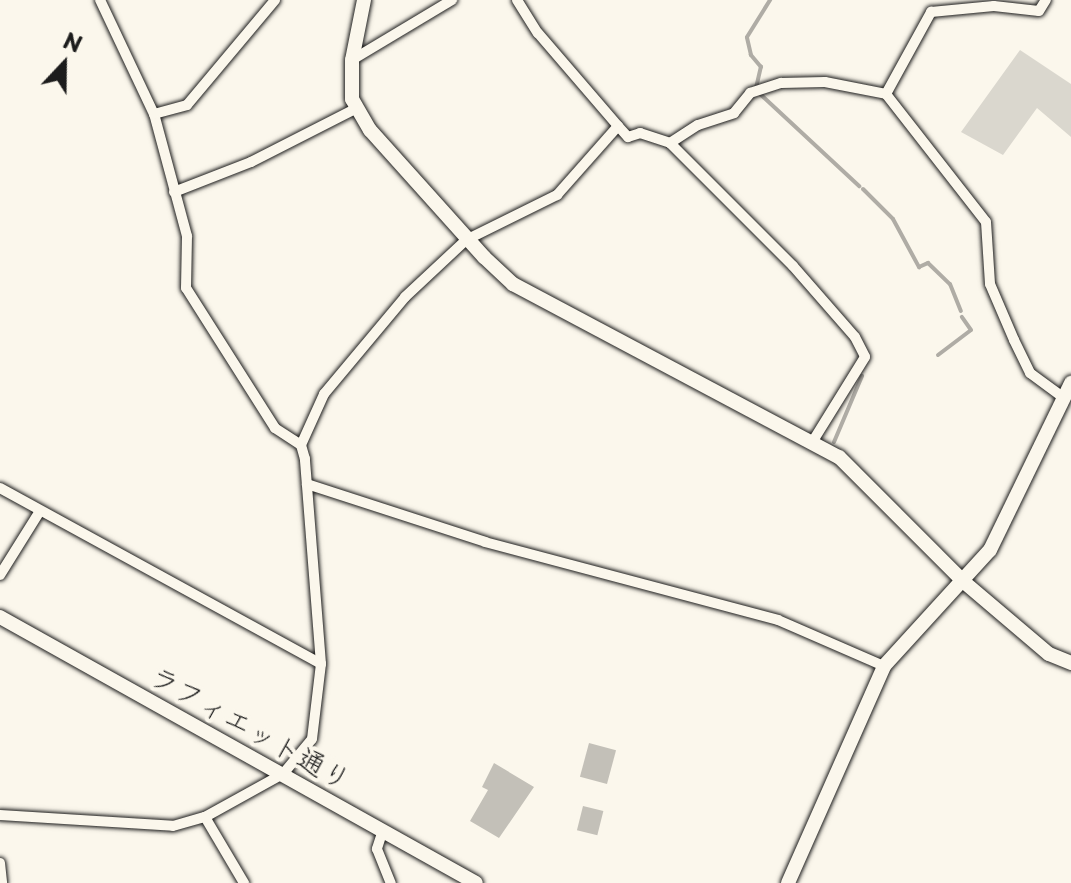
<!DOCTYPE html>
<meta charset="utf-8">
<style>
body{margin:0}
#map{position:relative;width:1071px;height:883px;overflow:hidden;background:#fbf7ec;font-family:"Playpen Sans","Klee One",sans-serif}
div>[style]{position:absolute}
.green>*{inset:0;background:#dad7ce}
.stream>*{height:4px;margin:-2px;padding:0 2px;transform-origin:2px;border-radius:2px;background:#afaca5}
.building>*{inset:0;background:#c3c0b8;transform-origin:0 0}
.roads{filter:drop-shadow(0 0 2px #1c1c1c) drop-shadow(0 0 2px #1c1c1c)}
.street>*{height:10px;margin:-5px;padding:0 5px;transform-origin:5px;border-radius:5px;background:#fbf7ec}
.secondary>*{height:14px;margin:-7px;padding:0 7px;transform-origin:7px;border-radius:7px;background:#fbf7ec}
span{translate:-50% -50%;white-space:nowrap;text-align:center;line-height:1.15;-webkit-text-stroke:8px #fbf7ec;paint-order:stroke}
.street-label{font-size:28px;color:#1c1c1c}
.north{position:absolute;left:24px;top:24px;width:80px;height:80px;-webkit-text-stroke:6px #fbf7ec;paint-order:stroke;rotate:22deg;font-size:22px;font-weight:700;line-height:32px;text-align:center;color:#1c1c1c}
.north::after{content:'';display:block;margin:auto;width:28px;height:36px;background:#1c1c1c;clip-path:polygon(50% 0,100% 100%,50% 72%,0 100%)}
</style>
<div id="map">
<div class="green">
<i style="clip-path:polygon(1020px 50px,1071px 84px,1071px 137px,1037px 108px,1003px 155px,961px 132px)"></i>
</div>
<div class="stream">
<i style="left:756px;top:88px;width:22px;rotate:-77deg"></i>
<i style="left:761px;top:67px;width:16px;rotate:-130deg"></i>
<i style="left:751px;top:55px;width:18px;rotate:-103deg"></i>
<i style="left:747px;top:37px;width:44px;rotate:-58.1deg"></i>
<i style="left:759px;top:93px;width:137px;rotate:42.9deg"></i>
<i style="left:863px;top:189px;width:42px;rotate:45deg"></i>
<i style="left:893px;top:219px;width:55px;rotate:61.6deg"></i>
<i style="left:919px;top:267px;width:10px;rotate:-24deg"></i>
<i style="left:928px;top:263px;width:30px;rotate:44deg"></i>
<i style="left:950px;top:284px;width:29px;rotate:68deg"></i>
<i style="left:938px;top:355px;width:41px;rotate:-37.1deg"></i>
<i style="left:971px;top:330px;width:16px;rotate:-125deg"></i>
<i style="left:834px;top:442px;width:72px;rotate:-67deg"></i>
</div>
<div class="building">
<i style="left:589px;top:743px;width:28px;height:35px;rotate:15deg"></i>
<i style="clip-path:polygon(494px 763px,534px 787px,499px 838px,470px 821px,488px 790px,482px 787px)"></i>
<i style="left:583px;top:806px;width:21px;height:25px;rotate:14deg"></i>
</div>
<div class="roads">
<div class="street">
<i style="left:517px;top:0;width:39px;rotate:58deg"></i>
<i style="left:538px;top:33px;width:123px;rotate:49.3deg"></i>
<i style="left:618px;top:126px;width:15px;rotate:48deg"></i>
<i style="left:628px;top:137px;width:13px;rotate:-18deg"></i>
<i style="left:640px;top:133px;width:32px;rotate:18deg"></i>
<i style="left:670px;top:143px;width:174px;rotate:45deg"></i>
<i style="left:793px;top:266px;width:94px;rotate:48.9deg"></i>
<i style="left:855px;top:337px;width:22px;rotate:63deg"></i>
<i style="left:865px;top:357px;width:99px;rotate:121.8deg"></i>
<i style="left:352px;top:60px;width:117px;rotate:-31deg"></i>
<i style="left:886px;top:94px;width:94px;rotate:-61.2deg"></i>
<i style="left:931px;top:12px;width:63px;rotate:-5.4deg"></i>
<i style="left:994px;top:6px;width:45px;rotate:6.3deg"></i>
<i style="left:1039px;top:11px;width:13px;rotate:-58deg"></i>
<i style="left:154px;top:114px;width:34px;rotate:-15deg"></i>
<i style="left:187px;top:105px;width:137px;rotate:-50deg"></i>
<i style="left:670px;top:143px;width:33px;rotate:-33deg"></i>
<i style="left:698px;top:125px;width:38px;rotate:-18deg"></i>
<i style="left:734px;top:113px;width:26px;rotate:-51deg"></i>
<i style="left:750px;top:93px;width:33px;rotate:-18deg"></i>
<i style="left:781px;top:83px;width:44px;rotate:-1.3deg"></i>
<i style="left:825px;top:82px;width:62px;rotate:11.1deg"></i>
<i style="left:886px;top:94px;width:162px;rotate:52deg"></i>
<i style="left:986px;top:222px;width:62px;rotate:86.3deg"></i>
<i style="left:990px;top:284px;width:61px;rotate:66.8deg"></i>
<i style="left:1014px;top:340px;width:37px;rotate:64deg"></i>
<i style="left:1030px;top:373px;width:42px;rotate:36.3deg"></i>
<i style="left:174px;top:192px;width:83px;rotate:-21.3deg"></i>
<i style="left:251px;top:162px;width:119px;rotate:-27deg"></i>
<i style="left:301px;top:445px;width:56px;rotate:-65.7deg"></i>
<i style="left:324px;top:394px;width:126px;rotate:-50.1deg"></i>
<i style="left:405px;top:297px;width:83px;rotate:-43.1deg"></i>
<i style="left:466px;top:240px;width:102px;rotate:-26.3deg"></i>
<i style="left:557px;top:195px;width:92px;rotate:-48.5deg"></i>
<i style="left:307px;top:484px;width:187px;rotate:18deg"></i>
<i style="left:485px;top:542px;width:303px;rotate:14.9deg"></i>
<i style="left:778px;top:620px;width:116px;rotate:23.5deg"></i>
<i style="left:0;top:488px;width:366px;rotate:28.7deg"></i>
<i style="left:0;top:575px;width:75px;rotate:-58deg"></i>
<i style="left:0;top:815px;width:173px;rotate:3.6deg"></i>
<i style="left:173px;top:826px;width:33px;rotate:-16deg"></i>
<i style="left:205px;top:817px;width:89px;rotate:-28.9deg"></i>
<i style="left:283px;top:774px;width:45px;rotate:-50.4deg"></i>
<i style="left:312px;top:739px;width:76px;rotate:-83.2deg"></i>
<i style="left:321px;top:664px;width:206px;rotate:-94.5deg"></i>
<i style="left:305px;top:459px;width:15px;rotate:-106deg"></i>
<i style="left:301px;top:445px;width:31px;rotate:-147deg"></i>
<i style="left:275px;top:428px;width:166px;rotate:-122.4deg"></i>
<i style="left:186px;top:288px;width:52px;rotate:-88.9deg"></i>
<i style="left:187px;top:236px;width:126px;rotate:-105.1deg"></i>
<i style="left:154px;top:114px;width:126px;rotate:-115.3deg"></i>
<i style="left:205px;top:817px;width:77px;rotate:59.4deg"></i>
<i style="left:383px;top:830px;width:20px;rotate:108deg"></i>
<i style="left:377px;top:849px;width:37px;rotate:68deg"></i>
<i style="left:0;top:863px;width:20px;rotate:84deg"></i>
</div>
<div class="secondary">
<i style="left:364px;top:0;width:61px;rotate:101.3deg"></i>
<i style="left:352px;top:60px;width:39px;rotate:90deg"></i>
<i style="left:352px;top:99px;width:36px;rotate:60deg"></i>
<i style="left:370px;top:130px;width:171px;rotate:48.1deg"></i>
<i style="left:484px;top:257px;width:40px;rotate:43deg"></i>
<i style="left:513px;top:284px;width:369px;rotate:28deg"></i>
<i style="left:839px;top:457px;width:177px;rotate:45deg"></i>
<i style="left:964px;top:582px;width:111px;rotate:40.3deg"></i>
<i style="left:1049px;top:654px;width:24px;rotate:22deg"></i>
<i style="left:0;top:617px;width:545px;rotate:29.2deg"></i>
<i style="left:788px;top:883px;width:237px;rotate:-66.1deg"></i>
<i style="left:884px;top:666px;width:157px;rotate:-47.6deg"></i>
<i style="left:990px;top:550px;width:186px;rotate:-64.1deg"></i>
</div>
</div>
<div class="street-label">
<span style="left:251px;top:727px;rotate:29deg">ラフィエット通り</span>
</div>
<div class="north">N</div>
</div>
